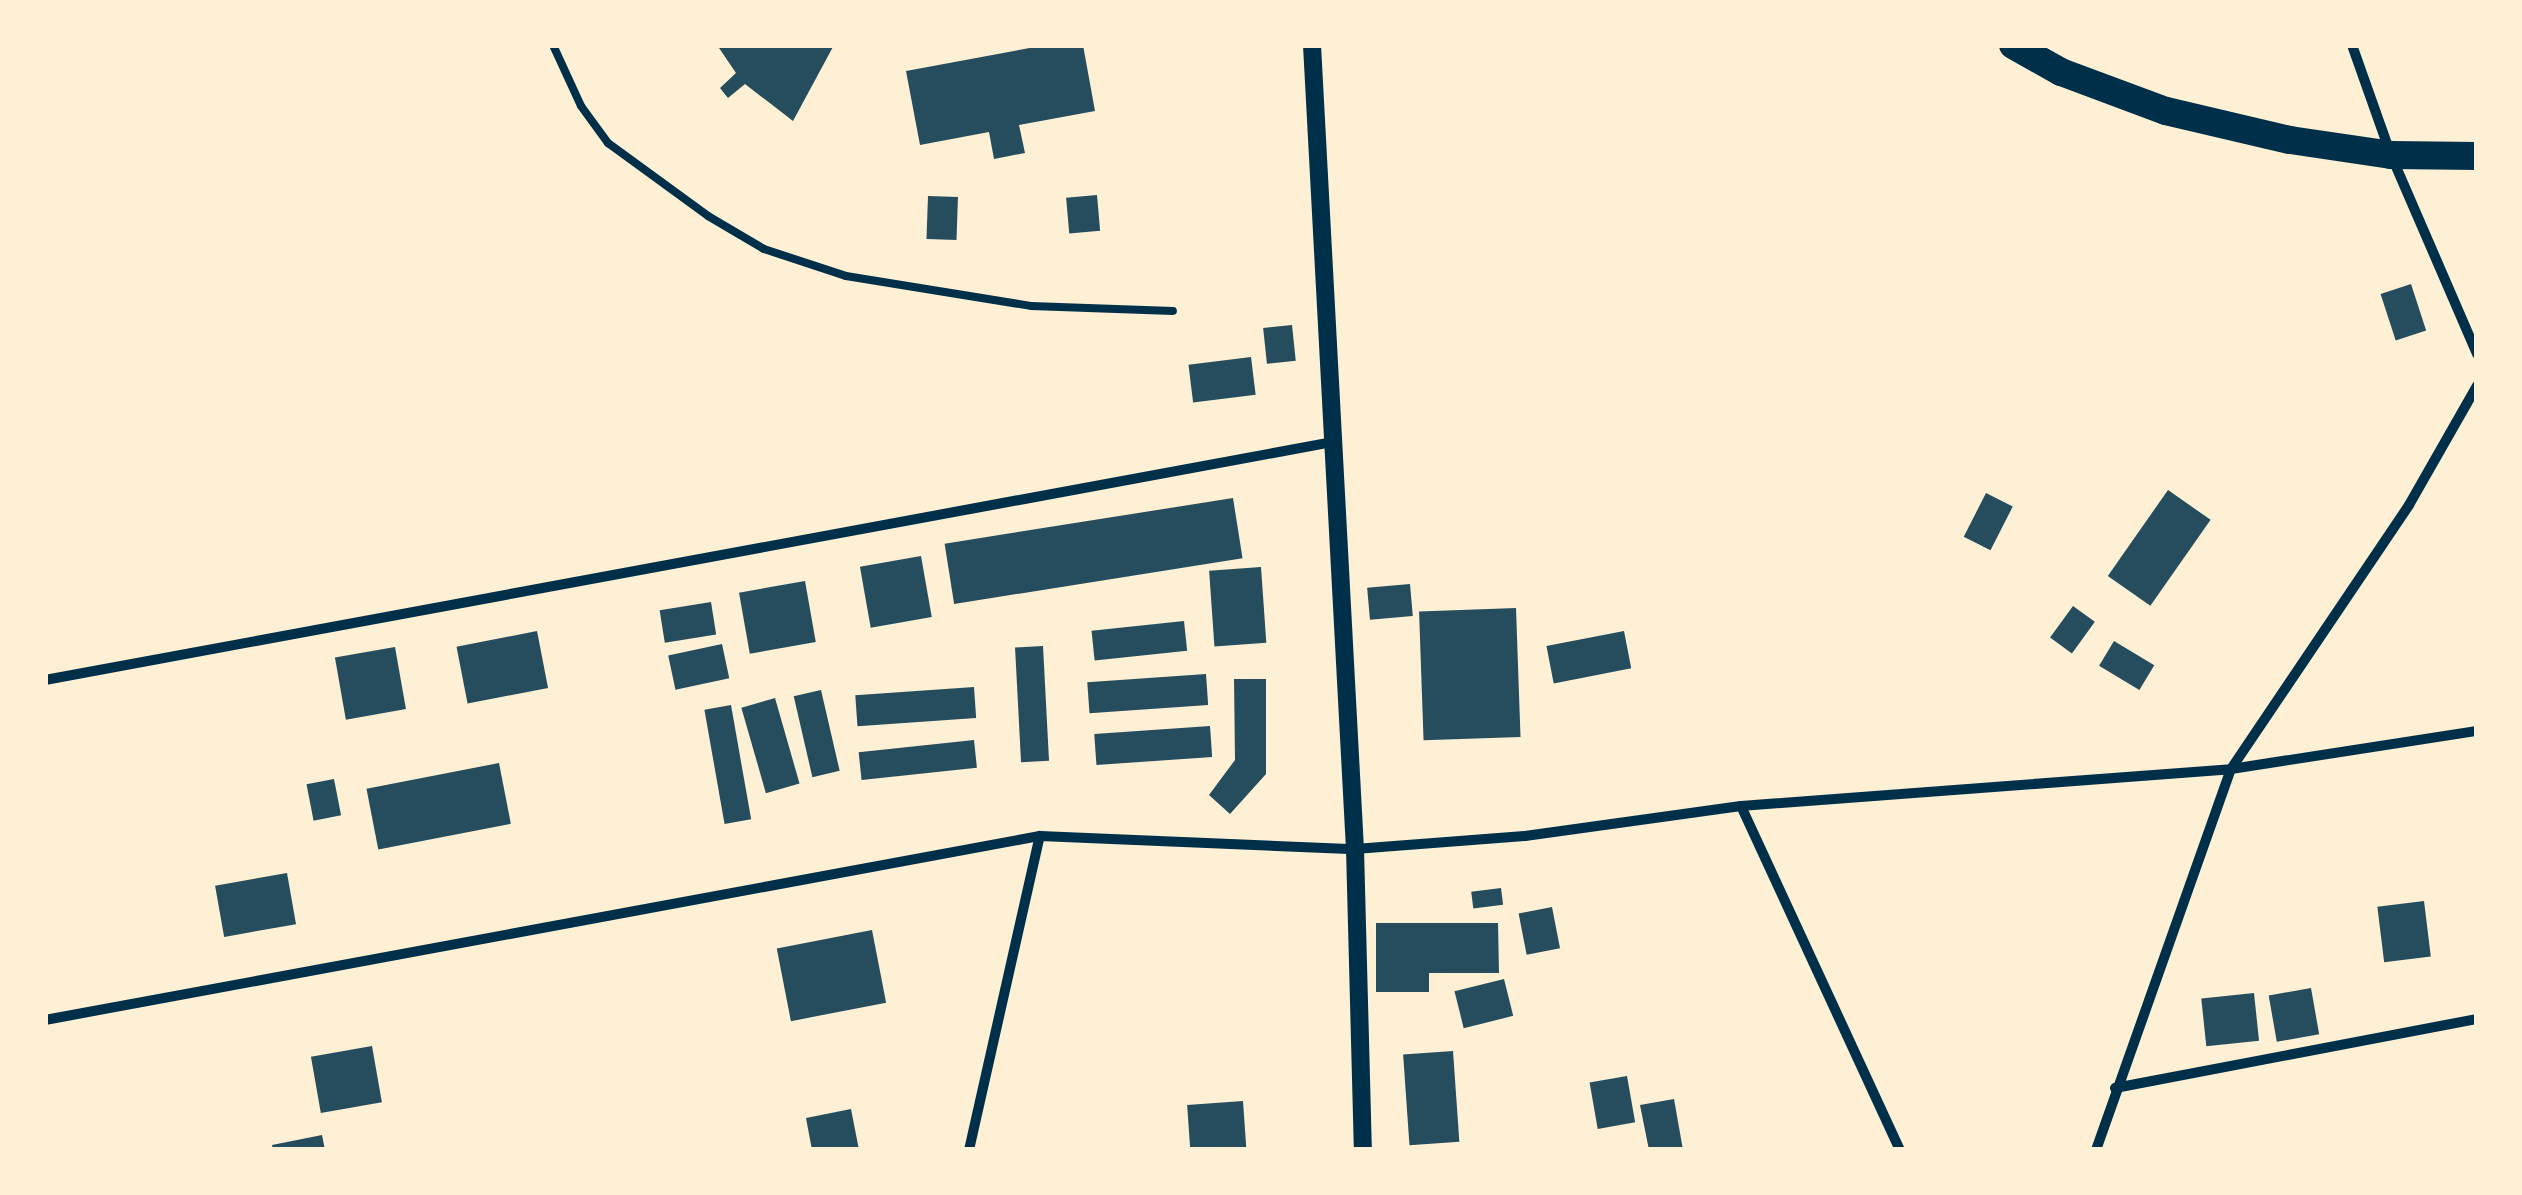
<!DOCTYPE html>
<style>
body{margin:0}
#map{position:relative;width:2522px;height:1195px;overflow:hidden;background:#fdf0d5;font-family:Mulish,sans-serif}
div>[style]{position:absolute}
.building>*{inset:0;background:#264d5e;transform-origin:0 0}
.service>*{height:8px;margin:-4px;padding:0 4px;transform-origin:4px;border-radius:4px;background:#003049}
.minor>*{height:10px;margin:-5px;padding:0 5px;transform-origin:5px;border-radius:5px;background:#003049}
.tertiary>*{height:18px;margin:-9px;padding:0 9px;transform-origin:9px;border-radius:9px;background:#003049}
.trunk>*{height:28px;margin:-14px;padding:0 14px;transform-origin:14px;border-radius:14px;background:#003049}
span{translate:-50% -50%;white-space:nowrap;text-align:center;line-height:1.15;-webkit-text-stroke:8px #fdf0d5;paint-order:stroke}
.frame{position:absolute;inset:0;border:48px solid #fdf0d5;pointer-events:none}
</style>
<div id="map">
<div class="building">
<i style="clip-path:polygon(717px 45px,834px 45px,793px 121px,745px 84px,728px 98px,720px 88px,736px 73px)"></i>
<i style="clip-path:polygon(1046px 45px,1083px 45px,1095px 111px,1019px 125px,1025px 153px,994px 159px,989px 132px,920px 145px,906px 71px)"></i>
<i style="left:1097px;top:195px;width:36px;height:31px;rotate:85deg"></i>
<i style="left:928px;top:196px;width:30px;height:43px;rotate:2deg"></i>
<i style="left:2411px;top:284px;width:49px;height:32px;rotate:72deg"></i>
<i style="left:1292px;top:325px;width:36px;height:29px;rotate:84deg"></i>
<i style="left:1251px;top:357px;width:38px;height:63px;rotate:83deg"></i>
<i style="left:2168px;top:490px;width:52px;height:105px;rotate:35deg"></i>
<i style="left:1986px;top:493px;width:30px;height:49px;rotate:27deg"></i>
<i style="left:1233px;top:498px;width:61px;height:292px;rotate:81deg"></i>
<i style="left:921px;top:556px;width:62px;height:62px;rotate:80deg"></i>
<i style="left:1261px;top:567px;width:76px;height:52px;rotate:86deg"></i>
<i style="left:805px;top:581px;width:62px;height:67px;rotate:80deg"></i>
<i style="left:1410px;top:584px;width:32px;height:43px;rotate:85deg"></i>
<i style="left:711px;top:602px;width:33px;height:52px;rotate:81deg"></i>
<i style="left:2073px;top:606px;width:27px;height:39px;rotate:36deg"></i>
<i style="left:1516px;top:608px;width:129px;height:97px;rotate:88deg"></i>
<i style="left:1184px;top:621px;width:30px;height:93px;rotate:84deg"></i>
<i style="left:537px;top:631px;width:58px;height:82px;rotate:79deg"></i>
<i style="left:1624px;top:631px;width:38px;height:79px;rotate:79deg"></i>
<i style="left:2114px;top:641px;width:47px;height:29px;rotate:31deg"></i>
<i style="left:722px;top:644px;width:35px;height:55px;rotate:78deg"></i>
<i style="left:1043px;top:646px;width:115px;height:28px;rotate:87deg"></i>
<i style="left:395px;top:647px;width:63px;height:61px;rotate:80deg"></i>
<i style="left:1206px;top:674px;width:31px;height:119px;rotate:86deg"></i>
<i style="clip-path:polygon(1234px 679px,1266px 679px,1266px 774px,1230px 814px,1209px 795px,1235px 760px)"></i>
<i style="left:974px;top:687px;width:31px;height:119px;rotate:86deg"></i>
<i style="left:821px;top:690px;width:83px;height:28px;rotate:77deg"></i>
<i style="left:775px;top:698px;width:89px;height:35px;rotate:74deg"></i>
<i style="left:731px;top:705px;width:116px;height:27px;rotate:80deg"></i>
<i style="left:1210px;top:726px;width:31px;height:116px;rotate:86deg"></i>
<i style="left:974px;top:740px;width:28px;height:116px;rotate:84deg"></i>
<i style="left:499px;top:763px;width:62px;height:135px;rotate:79deg"></i>
<i style="left:334px;top:779px;width:37px;height:28px;rotate:79deg"></i>
<i style="left:287px;top:873px;width:52px;height:73px;rotate:80deg"></i>
<i style="left:1501px;top:888px;width:17px;height:30px;rotate:83deg"></i>
<i style="left:2424px;top:901px;width:56px;height:47px;rotate:83deg"></i>
<i style="left:1552px;top:907px;width:42px;height:34px;rotate:79deg"></i>
<i style="clip-path:polygon(1376px 923px,1498px 923px,1499px 973px,1429px 973px,1429px 992px,1376px 992px)"></i>
<i style="left:872px;top:930px;width:74px;height:97px;rotate:79deg"></i>
<i style="left:1504px;top:979px;width:38px;height:51px;rotate:76deg"></i>
<i style="left:2311px;top:988px;width:47px;height:43px;rotate:80deg"></i>
<i style="left:2254px;top:993px;width:48px;height:53px;rotate:84deg"></i>
<i style="left:372px;top:1046px;width:57px;height:62px;rotate:80deg"></i>
<i style="left:1453px;top:1051px;width:91px;height:50px;rotate:86deg"></i>
<i style="left:1627px;top:1076px;width:47px;height:38px;rotate:80deg"></i>
<i style="clip-path:polygon(1674px 1099px,1683px 1150px,1649px 1150px,1640px 1105px)"></i>
<i style="left:1243px;top:1101px;width:49px;height:56px;rotate:86deg"></i>
<i style="clip-path:polygon(851px 1109px,859px 1150px,812px 1150px,806px 1118px)"></i>
<i style="clip-path:polygon(322px 1135px,325px 1150px,273px 1150px,272px 1145px)"></i>
</div>
<div class="service">
<i style="left:553px;top:45px;width:67px;rotate:65.3deg"></i>
<i style="left:581px;top:106px;width:46px;rotate:53.9deg"></i>
<i style="left:608px;top:143px;width:124px;rotate:36.1deg"></i>
<i style="left:708px;top:216px;width:65px;rotate:30.5deg"></i>
<i style="left:764px;top:249px;width:86px;rotate:18.2deg"></i>
<i style="left:846px;top:276px;width:187px;rotate:9.2deg"></i>
<i style="left:1031px;top:306px;width:142px;rotate:2deg"></i>
</div>
<div class="minor">
<i style="left:2352px;top:45px;width:117px;rotate:70.5deg"></i>
<i style="left:2391px;top:155px;width:217px;rotate:66.6deg"></i>
<i style="left:45px;top:680px;width:1310px;rotate:-10.47deg"></i>
<i style="left:1741px;top:806px;width:379px;rotate:65.2deg"></i>
<i style="left:45px;top:1020px;width:1012px;rotate:-10.48deg"></i>
<i style="left:1040px;top:836px;width:315px;rotate:2.4deg"></i>
<i style="left:1355px;top:849px;width:170px;rotate:-4.4deg"></i>
<i style="left:1525px;top:836px;width:218px;rotate:-7.9deg"></i>
<i style="left:1741px;top:806px;width:491px;rotate:-4.3deg"></i>
<i style="left:2231px;top:769px;width:249px;rotate:-8.8deg"></i>
<i style="left:2115px;top:1088px;width:369px;rotate:-10.8deg"></i>
<i style="left:969px;top:1150px;width:322px;rotate:-77.3deg"></i>
<i style="left:2096px;top:1150px;width:404px;rotate:-70.5deg"></i>
<i style="left:2231px;top:769px;width:318px;rotate:-56deg"></i>
<i style="left:2409px;top:505px;width:137px;rotate:-60.3deg"></i>
</div>
<div class="tertiary">
<i style="left:1312px;top:45px;width:805px;rotate:86.94deg"></i>
<i style="left:1355px;top:849px;width:301px;rotate:88.5deg"></i>
</div>
<div class="trunk">
<i style="left:2013px;top:45px;width:55px;rotate:29.4deg"></i>
<i style="left:2061px;top:72px;width:112px;rotate:20.4deg"></i>
<i style="left:2166px;top:111px;width:127px;rotate:13.2deg"></i>
<i style="left:2290px;top:140px;width:102px;rotate:8.4deg"></i>
<i style="left:2391px;top:155px;width:86px;rotate:0.7deg"></i>
</div>
<div class="frame"></div>
</div>
